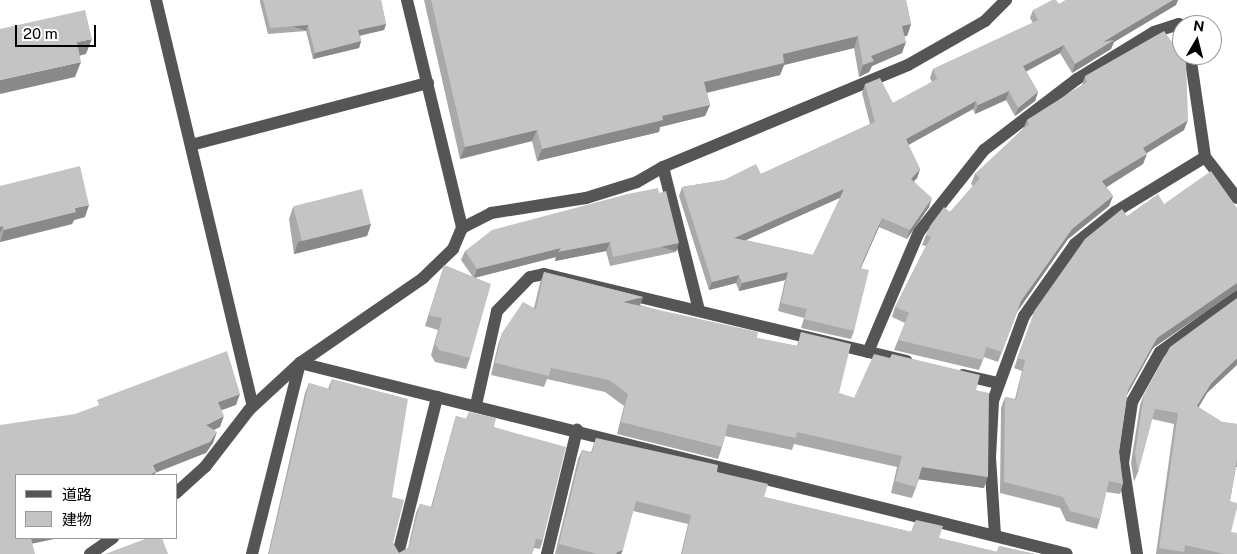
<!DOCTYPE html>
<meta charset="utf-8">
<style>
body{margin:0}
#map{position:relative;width:1237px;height:554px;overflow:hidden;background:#fff;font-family:"Public Sans","Noto Sans JP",sans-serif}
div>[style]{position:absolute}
.minor>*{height:12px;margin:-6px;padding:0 6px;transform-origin:6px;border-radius:6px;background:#555}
.wall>*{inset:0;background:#a9a9a9}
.shaded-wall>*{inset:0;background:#898989;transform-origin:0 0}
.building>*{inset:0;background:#c4c4c4;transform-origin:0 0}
span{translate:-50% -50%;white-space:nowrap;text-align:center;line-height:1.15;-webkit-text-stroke:4px #fff;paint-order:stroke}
.legend{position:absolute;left:15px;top:474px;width:162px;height:65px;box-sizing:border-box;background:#fff;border:1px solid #999;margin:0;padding:6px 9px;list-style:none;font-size:15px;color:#000}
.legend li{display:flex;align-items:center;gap:10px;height:25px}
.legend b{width:25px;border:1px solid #999}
.north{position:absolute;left:1172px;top:15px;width:50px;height:50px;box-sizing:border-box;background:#fff;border:1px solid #999;border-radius:50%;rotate:8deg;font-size:14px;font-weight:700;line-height:20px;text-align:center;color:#000}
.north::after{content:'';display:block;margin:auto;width:18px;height:22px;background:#000;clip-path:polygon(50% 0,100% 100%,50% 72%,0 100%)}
.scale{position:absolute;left:15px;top:25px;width:81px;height:22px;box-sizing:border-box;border:2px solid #000;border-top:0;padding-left:6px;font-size:15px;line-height:18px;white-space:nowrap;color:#000;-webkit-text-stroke:4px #fff;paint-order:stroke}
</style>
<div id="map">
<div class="minor">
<i style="left:156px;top:0;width:417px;rotate:76.6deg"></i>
<i style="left:407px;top:0;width:235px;rotate:76.4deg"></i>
<i style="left:1190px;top:55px;width:103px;rotate:81.6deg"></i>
<i style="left:1205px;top:157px;width:52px;rotate:52deg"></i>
<i style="left:191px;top:145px;width:245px;rotate:-14.7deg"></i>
<i style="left:663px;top:167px;width:147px;rotate:75.9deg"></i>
<i style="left:868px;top:352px;width:130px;rotate:-67deg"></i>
<i style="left:919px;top:232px;width:105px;rotate:-51.6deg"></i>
<i style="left:984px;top:150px;width:117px;rotate:-37.4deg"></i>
<i style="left:1077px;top:79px;width:90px;rotate:-31.4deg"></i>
<i style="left:1154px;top:32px;width:26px;rotate:-18deg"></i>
<i style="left:1179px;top:24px;width:4px;rotate:45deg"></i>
<i style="left:300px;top:363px;width:790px;rotate:13.98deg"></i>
<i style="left:963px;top:375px;width:35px;rotate:13deg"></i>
<i style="left:476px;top:405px;width:96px;rotate:-77.4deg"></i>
<i style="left:497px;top:311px;width:47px;rotate:-45.9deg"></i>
<i style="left:530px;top:277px;width:14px;rotate:-12deg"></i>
<i style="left:544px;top:274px;width:373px;rotate:13.5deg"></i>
<i style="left:176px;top:493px;width:39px;rotate:-42deg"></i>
<i style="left:205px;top:467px;width:72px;rotate:-52.3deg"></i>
<i style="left:249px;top:410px;width:69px;rotate:-42.7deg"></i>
<i style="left:300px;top:363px;width:150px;rotate:-34.6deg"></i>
<i style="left:423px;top:278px;width:42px;rotate:-44deg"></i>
<i style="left:453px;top:249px;width:23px;rotate:-67deg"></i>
<i style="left:462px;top:228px;width:33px;rotate:-27deg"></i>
<i style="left:491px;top:213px;width:96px;rotate:-9deg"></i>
<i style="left:586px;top:198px;width:53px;rotate:-17.4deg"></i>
<i style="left:637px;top:182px;width:30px;rotate:-30deg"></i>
<i style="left:663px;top:167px;width:265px;rotate:-22.6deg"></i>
<i style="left:908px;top:65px;width:89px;rotate:-29.7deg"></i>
<i style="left:985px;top:21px;width:30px;rotate:-45deg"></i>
<i style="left:995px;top:535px;width:78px;rotate:-93.7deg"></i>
<i style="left:990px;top:457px;width:56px;rotate:-86.9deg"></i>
<i style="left:993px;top:401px;width:90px;rotate:-70deg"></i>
<i style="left:1024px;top:316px;width:88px;rotate:-54.7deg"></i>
<i style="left:1075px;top:244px;width:51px;rotate:-38.7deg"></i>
<i style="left:1115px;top:212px;width:105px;rotate:-31.4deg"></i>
<i style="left:90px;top:554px;width:28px;rotate:-35deg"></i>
<i style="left:252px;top:554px;width:197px;rotate:-75.9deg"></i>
<i style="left:398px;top:554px;width:162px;rotate:-76deg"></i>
<i style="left:547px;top:554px;width:128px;rotate:-76.4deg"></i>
<i style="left:1137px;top:554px;width:92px;rotate:-98.7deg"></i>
<i style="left:1123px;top:463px;width:62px;rotate:-81.6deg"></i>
<i style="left:1132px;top:402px;width:57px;rotate:-60.8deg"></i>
<i style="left:1160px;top:352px;width:95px;rotate:-36deg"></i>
</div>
<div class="wall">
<i style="clip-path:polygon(260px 0,381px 0,386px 24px,384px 30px,360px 36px,361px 41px,359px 48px,313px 59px,306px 31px,268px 34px,260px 2px)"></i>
<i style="clip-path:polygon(424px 0,906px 0,911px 24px,907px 36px,905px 36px,902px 53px,872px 66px,869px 72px,859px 77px,854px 48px,784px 65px,780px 75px,707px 93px,710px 105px,705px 116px,660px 127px,659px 132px,537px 161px,532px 141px,460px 159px)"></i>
<i style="clip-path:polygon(evenodd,1066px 0,1178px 0,1176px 5px,1114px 42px,1111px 49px,1072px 73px,1060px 53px,1026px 71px,1038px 92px,1035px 101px,1015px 116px,1006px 100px,975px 114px,973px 109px,908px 145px,920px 169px,917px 178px,914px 181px,929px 207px,907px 239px,879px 227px,861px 268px,854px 331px,851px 339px,801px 328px,804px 318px,778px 311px,785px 280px,739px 291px,736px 283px,709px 290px,679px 196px,682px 187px,761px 174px,870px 124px,862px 93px,865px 84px,893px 103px,932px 82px,930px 78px,933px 69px,1033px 23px,1030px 18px,1033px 10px,1059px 4px,1066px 0,840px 198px,813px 255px,745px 240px,840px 198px)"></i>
<i style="clip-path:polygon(1085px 76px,1184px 130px,1146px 153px,1143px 164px,1106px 187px,1113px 196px,1109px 206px,1068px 239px,1017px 312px,998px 362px,984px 357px,979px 370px,894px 350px,905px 323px,892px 317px,895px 307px,926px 246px,922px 245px,926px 235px,950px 212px,973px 186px,971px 184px,975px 174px,1023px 129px,1027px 120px,1082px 85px)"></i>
<i style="clip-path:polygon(0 186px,85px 217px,74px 220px,72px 224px,0 242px)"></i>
<i style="clip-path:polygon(628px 194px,676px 252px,610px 266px,606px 251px,555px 261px,556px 257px,474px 278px,470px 358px,466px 369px,435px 362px,431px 355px,438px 330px,425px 326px,444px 265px,473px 277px,461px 260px,465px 251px)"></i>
<i style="clip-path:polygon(1164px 204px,1237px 208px,1237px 290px,1153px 348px,1127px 395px,1119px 452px,1123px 484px,1120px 494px,1106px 492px,1100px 519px,1097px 529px,1066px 521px,1060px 508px,1000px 493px,1001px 408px,1005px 397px,1015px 399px,1022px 371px,1014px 368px,1035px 310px,1127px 216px)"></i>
<i style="clip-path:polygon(293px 207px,371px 224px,367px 236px,294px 254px,289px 219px)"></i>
<i style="clip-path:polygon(544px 272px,643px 297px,640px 305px,757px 338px,797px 346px,801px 332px,839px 393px,854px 398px,976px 390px,984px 488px,919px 479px,912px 498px,891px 493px,897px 467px,794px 444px,792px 450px,725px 436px,722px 447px,718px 459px,617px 434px,624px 406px,605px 392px,547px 379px,544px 387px,491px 375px,498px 345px,502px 333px,534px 308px,540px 283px)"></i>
<i style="clip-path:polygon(332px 379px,392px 497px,393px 543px,399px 553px,408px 548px,416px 513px,420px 504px,431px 507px,453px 426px,456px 416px,466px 419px,469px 412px,494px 427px,543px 540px,540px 549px,534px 548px,532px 554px,268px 554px,305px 393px,309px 383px,328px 389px)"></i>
<i style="clip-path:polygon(1207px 393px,1198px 407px,1222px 422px,1237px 424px,1237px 467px,1236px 467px,1230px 501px,1231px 532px,1237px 554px,1156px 554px,1174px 424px,1152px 419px,1138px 472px,1134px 482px,1131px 463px,1140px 405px,1144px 394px)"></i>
<i style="clip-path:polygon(596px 438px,717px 472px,764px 497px,911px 532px,916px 520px,939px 538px,997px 552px,999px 546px,1035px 554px,681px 554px,688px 524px,633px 511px,621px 554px,555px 554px,578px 459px,582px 450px,591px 452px)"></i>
</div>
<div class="shaded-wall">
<i style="clip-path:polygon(1173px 0,1178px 0,1176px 5px,1114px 42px,1111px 49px,1072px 73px,1075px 64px,1103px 42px)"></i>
<i style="clip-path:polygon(386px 24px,384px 30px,356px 36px,358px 30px)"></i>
<i style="clip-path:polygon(911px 24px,907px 36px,898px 37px,902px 26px)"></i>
<i style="left:308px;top:25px;width:6px;height:38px;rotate:108deg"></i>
<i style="clip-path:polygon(858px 36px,854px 48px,784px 65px,780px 75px,700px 94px,704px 82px,783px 54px)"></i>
<i style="clip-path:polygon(92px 39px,86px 54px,71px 58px,77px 42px)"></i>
<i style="clip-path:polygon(361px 41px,359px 48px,313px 59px,315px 53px)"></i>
<i style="clip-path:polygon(906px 42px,902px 53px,872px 66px,869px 72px,859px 77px,863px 65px,871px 56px)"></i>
<i style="clip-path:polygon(1064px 45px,1060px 53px,1020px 75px,1023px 66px)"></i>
<i style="clip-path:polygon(81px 62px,75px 77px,0 94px,0 80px)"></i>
<i style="clip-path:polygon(1009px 91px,1006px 100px,975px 114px,978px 105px)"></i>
<i style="clip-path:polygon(1038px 92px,1035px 101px,1015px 116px,1018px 108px)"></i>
<i style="clip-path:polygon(976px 101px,973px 109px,903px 148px,906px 139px)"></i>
<i style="clip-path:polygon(710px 105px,705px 116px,660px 127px,659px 132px,537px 161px,542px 149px,662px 116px)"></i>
<i style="clip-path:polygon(1188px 120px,1184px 130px,1139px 158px,1143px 148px)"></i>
<i style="clip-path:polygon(537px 130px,532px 141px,460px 159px,465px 147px)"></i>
<i style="clip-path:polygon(1147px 154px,1143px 164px,1099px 192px,1102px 181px)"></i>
<i style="clip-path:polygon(920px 169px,917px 178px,908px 187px,911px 179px)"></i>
<i style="clip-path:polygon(844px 189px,841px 197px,731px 247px,734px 238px)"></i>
<i style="clip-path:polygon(1113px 196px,1109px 206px,1068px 239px,1017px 312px,998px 362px,1021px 301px,1072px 229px)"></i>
<i style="clip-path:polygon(932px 198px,929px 207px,907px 239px,910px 230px)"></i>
<i style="clip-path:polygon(89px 205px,85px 217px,74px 220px,72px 224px,0 242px,4px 230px,75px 208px)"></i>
<i style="clip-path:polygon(882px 218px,879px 227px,857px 276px,860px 268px)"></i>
<i style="clip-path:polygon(371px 224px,367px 236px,294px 254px,298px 242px)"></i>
<i style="clip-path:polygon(3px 226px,0 233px,0 227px)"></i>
<i style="clip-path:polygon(610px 242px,606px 251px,555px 261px,556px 257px,474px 278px,477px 269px,561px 248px)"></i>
<i style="left:679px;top:243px;width:9px;height:67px;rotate:108deg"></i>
<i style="clip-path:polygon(788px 272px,785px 280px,739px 291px,742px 283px)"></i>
<i style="clip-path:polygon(739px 275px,736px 283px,709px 290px,712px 282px)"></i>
<i style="clip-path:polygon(1237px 283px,1237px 290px,1153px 348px,1124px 400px,1128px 390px,1157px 338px)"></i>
<i style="clip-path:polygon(643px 297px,639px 308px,623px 302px)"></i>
<i style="clip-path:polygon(1237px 358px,1237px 365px,1207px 393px,1193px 417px,1197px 406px,1211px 383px)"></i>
<i style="clip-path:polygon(240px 394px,236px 405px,214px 413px,218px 402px)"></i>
<i style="clip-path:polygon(224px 416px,220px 427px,202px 436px,206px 425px)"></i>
<i style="clip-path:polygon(217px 432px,213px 443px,206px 453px,155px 473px,155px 475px,148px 475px,153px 465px)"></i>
<i style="clip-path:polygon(922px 467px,988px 477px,984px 488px,917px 479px)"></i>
<i style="clip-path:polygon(29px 538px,59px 538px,26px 545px)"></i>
<i style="clip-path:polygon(623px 550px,621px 554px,616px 554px,617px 552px)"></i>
</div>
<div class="building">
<i style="clip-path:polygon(263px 0,381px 0,386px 24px,358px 30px,361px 41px,315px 53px,308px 25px,270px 28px)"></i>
<i style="clip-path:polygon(431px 0,906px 0,911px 24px,902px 26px,906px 42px,871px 56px,874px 61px,863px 65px,858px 36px,783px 54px,784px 63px,704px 82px,710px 105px,662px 116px,663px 120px,542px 149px,537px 130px,465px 147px)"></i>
<i style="clip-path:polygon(evenodd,1052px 0,1056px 0,1059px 4px,1066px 0,1173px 0,1103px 42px,1114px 40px,1075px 64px,1064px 45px,1023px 66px,1038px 92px,1018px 108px,1009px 91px,978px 105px,976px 101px,906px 139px,920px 169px,911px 179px,932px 198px,910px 230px,882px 218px,860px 268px,869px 270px,854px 331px,804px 319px,807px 309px,781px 303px,788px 272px,742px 283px,739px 275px,712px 282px,682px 187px,724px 180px,756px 164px,761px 174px,875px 122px,865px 84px,880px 78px,893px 103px,937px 79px,933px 69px,1038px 20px,1033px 10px,1052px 0,844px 189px,813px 255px,734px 238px,844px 189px)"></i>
<i style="clip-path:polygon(85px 10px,92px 39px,77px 42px,81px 62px,0 80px,0 29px)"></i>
<i style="clip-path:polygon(1164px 31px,1186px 61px,1188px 120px,1143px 148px,1147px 154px,1102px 181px,1113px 196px,1072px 229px,1021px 301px,1002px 352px,986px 347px,983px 360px,898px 340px,909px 313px,895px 307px,931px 237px,926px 235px,930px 226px,944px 207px,950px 212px,980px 178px,975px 174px,1029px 124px,1027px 120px,1087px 82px,1085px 76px)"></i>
<i style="clip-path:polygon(80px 166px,89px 205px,75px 208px,76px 212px,4px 230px,3px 226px,0 227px,0 186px)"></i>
<i style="clip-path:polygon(1211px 171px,1237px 208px,1237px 283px,1157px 338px,1128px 390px,1119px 452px,1123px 484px,1109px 481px,1100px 519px,1070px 511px,1063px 497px,1004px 482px,1005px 397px,1016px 400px,1025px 360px,1017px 358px,1035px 310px,1085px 239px,1122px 209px,1127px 216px,1158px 194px,1164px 204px)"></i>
<i style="clip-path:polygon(658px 188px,659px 193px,666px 191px,679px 243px,613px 257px,610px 242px,558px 252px,561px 248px,477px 269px,465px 251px,492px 230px,628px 194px)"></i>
<i style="left:362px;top:189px;width:36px;height:71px;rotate:76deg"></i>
<i style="clip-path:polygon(444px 265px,491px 284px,470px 358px,439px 350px,435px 344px,442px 318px,429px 315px)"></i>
<i style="clip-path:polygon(544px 272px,643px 297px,623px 302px,758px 332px,757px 338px,798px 346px,801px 332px,851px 344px,839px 393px,854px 398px,874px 354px,890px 358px,892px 354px,980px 375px,976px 390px,989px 393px,988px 477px,922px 467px,916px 487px,895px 481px,902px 456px,797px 432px,796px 438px,728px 424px,722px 447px,621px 422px,628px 394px,609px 380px,551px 368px,549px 376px,495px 363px,502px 333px,523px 302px,536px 309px)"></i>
<i style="clip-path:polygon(1237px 298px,1237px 358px,1211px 383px,1197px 406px,1222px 422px,1237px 424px,1237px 459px,1230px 501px,1237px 503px,1237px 508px,1231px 532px,1237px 533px,1237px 554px,1224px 554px,1185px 545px,1184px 552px,1159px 548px,1178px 413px,1155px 409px,1138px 472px,1135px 453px,1144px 394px,1170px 347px)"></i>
<i style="clip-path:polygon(227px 351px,240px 394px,218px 402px,224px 416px,206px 425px,217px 432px,210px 442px,153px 465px,156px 472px,148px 475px,16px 475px,16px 538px,31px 538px,35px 554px,0 554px,0 425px,75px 414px,99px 405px,97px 400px)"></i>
<i style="clip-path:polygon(332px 379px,408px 399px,392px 497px,404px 500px,393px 543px,399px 553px,409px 547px,420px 504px,432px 507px,456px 416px,467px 419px,469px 412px,496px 418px,494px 427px,566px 447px,543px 540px,536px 539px,532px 554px,269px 554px,309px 383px,330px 389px)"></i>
<i style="clip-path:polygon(596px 438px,718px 465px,717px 472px,768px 484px,764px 497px,912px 532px,916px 520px,943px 526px,939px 538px,998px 552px,999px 546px,1035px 554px,682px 554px,691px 515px,636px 501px,623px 550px,617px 552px,616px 554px,597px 554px,559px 544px,582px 450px,592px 453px)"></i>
<i style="clip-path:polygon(148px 538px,162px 538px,168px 554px,105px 554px)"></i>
</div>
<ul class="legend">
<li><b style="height:6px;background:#555"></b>道路</li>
<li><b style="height:14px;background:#c4c4c4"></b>建物</li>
</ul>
<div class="north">N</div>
<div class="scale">20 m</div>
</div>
